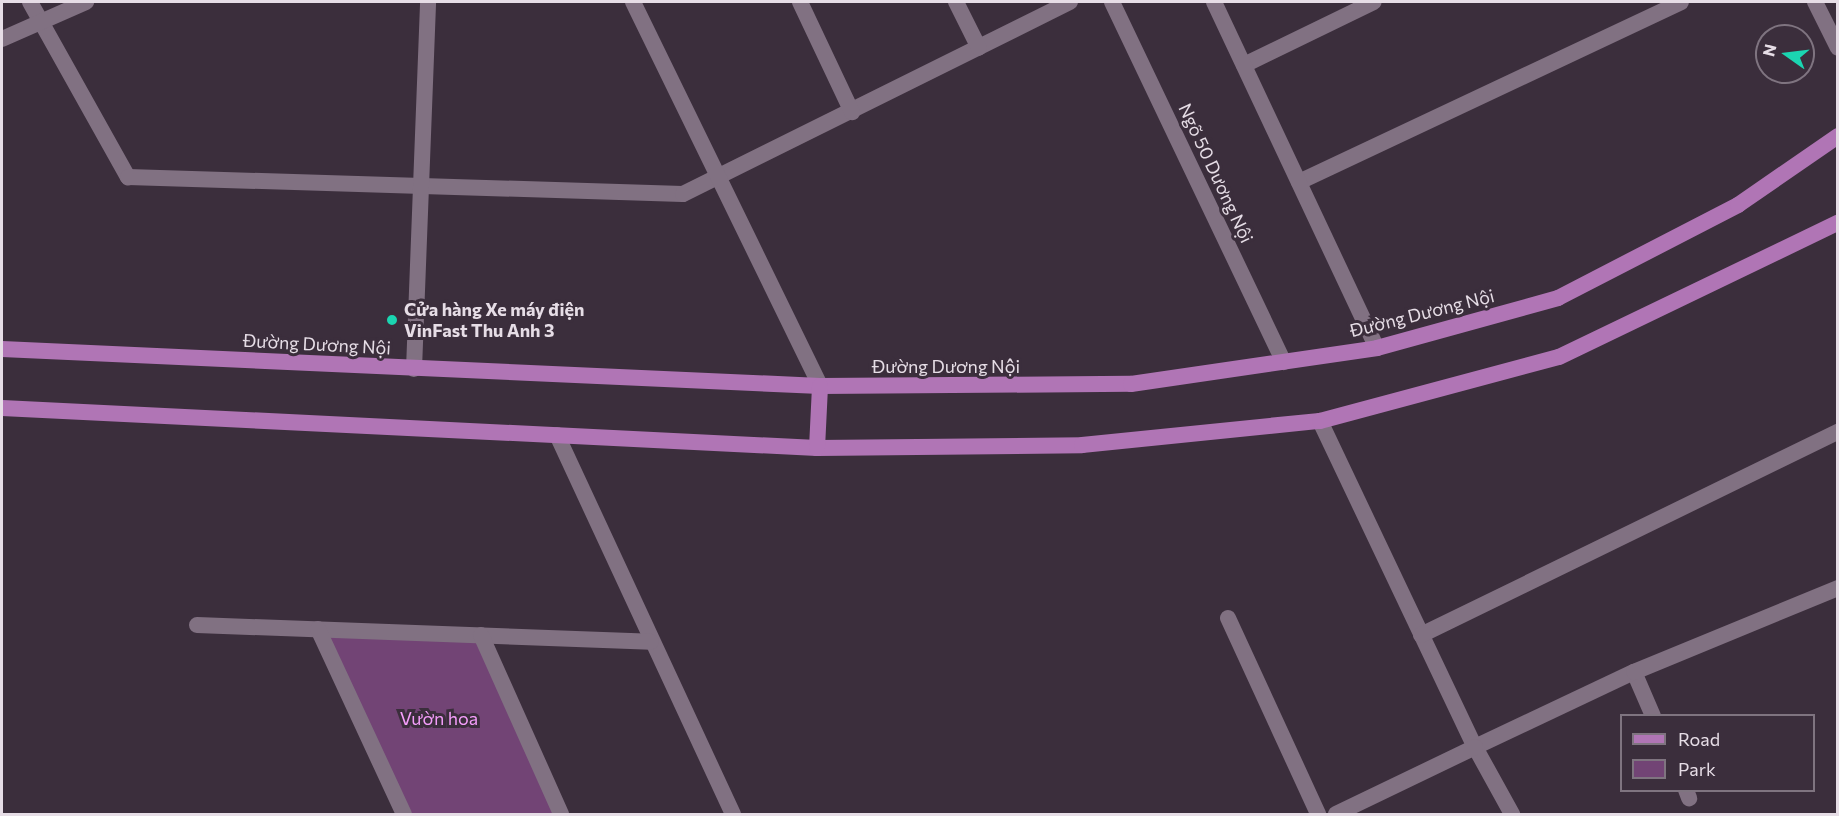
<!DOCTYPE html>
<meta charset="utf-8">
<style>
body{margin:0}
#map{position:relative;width:1839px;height:816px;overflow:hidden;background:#3b2e3c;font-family:Commissioner,sans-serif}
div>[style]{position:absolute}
.green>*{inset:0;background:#724475}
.service>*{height:16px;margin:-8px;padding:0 8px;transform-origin:8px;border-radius:8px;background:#817182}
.minor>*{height:16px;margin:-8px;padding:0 8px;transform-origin:8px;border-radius:8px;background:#817182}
.primary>*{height:16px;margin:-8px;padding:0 8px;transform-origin:8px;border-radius:8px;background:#b075b5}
.dots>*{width:16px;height:16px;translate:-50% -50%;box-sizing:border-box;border:3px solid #3b2e3c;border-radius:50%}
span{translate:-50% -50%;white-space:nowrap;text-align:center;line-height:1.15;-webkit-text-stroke:6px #3b2e3c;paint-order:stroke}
.street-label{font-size:18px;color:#e6dde6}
.poi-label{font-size:18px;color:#e6dde6;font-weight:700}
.left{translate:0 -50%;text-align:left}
.park-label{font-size:18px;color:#f49dfa}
.frame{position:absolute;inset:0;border:3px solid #e6dde6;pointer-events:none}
.legend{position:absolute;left:1620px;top:714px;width:195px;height:78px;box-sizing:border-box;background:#3b2e3c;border:2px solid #7f7480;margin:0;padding:8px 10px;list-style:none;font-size:18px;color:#e6dde6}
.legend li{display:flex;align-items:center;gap:12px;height:30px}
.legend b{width:30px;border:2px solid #7f7480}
.north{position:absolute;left:1755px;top:24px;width:60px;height:60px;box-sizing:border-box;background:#3b2e3c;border:2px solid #7f7480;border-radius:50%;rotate:284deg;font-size:16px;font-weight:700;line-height:24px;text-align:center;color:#e6dde6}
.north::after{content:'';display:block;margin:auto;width:21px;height:27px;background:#1bd5b1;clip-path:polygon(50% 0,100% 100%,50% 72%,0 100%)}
</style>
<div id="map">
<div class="green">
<i style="clip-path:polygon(321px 631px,480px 637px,560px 814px,406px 814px)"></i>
</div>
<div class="service">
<i style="left:30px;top:2px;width:201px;rotate:60.8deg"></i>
<i style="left:128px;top:177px;width:555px;rotate:1.75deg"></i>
<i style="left:683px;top:194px;width:432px;rotate:-26.4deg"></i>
<i style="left:633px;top:2px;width:427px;rotate:64deg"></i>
<i style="left:800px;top:2px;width:122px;rotate:64.7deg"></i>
<i style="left:956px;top:2px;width:51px;rotate:63.4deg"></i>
<i style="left:1244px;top:65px;width:144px;rotate:-25.9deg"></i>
<i style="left:1299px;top:182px;width:422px;rotate:-25.2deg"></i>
<i style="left:414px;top:369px;width:367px;rotate:-87.8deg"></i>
<i style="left:1634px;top:672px;width:48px;rotate:66.6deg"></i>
<i style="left:1475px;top:747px;width:176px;rotate:-25.3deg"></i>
<i style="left:1634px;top:672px;width:221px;rotate:-22.4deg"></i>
<i style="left:1686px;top:790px;width:9px;rotate:69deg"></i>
</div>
<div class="minor">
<i style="left:1112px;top:2px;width:399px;rotate:64.5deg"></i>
<i style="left:1214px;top:2px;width:382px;rotate:64.8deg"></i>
<i style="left:1815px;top:2px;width:51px;rotate:63.4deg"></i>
<i style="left:2px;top:39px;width:92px;rotate:-23.8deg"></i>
<i style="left:1320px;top:421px;width:361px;rotate:64.6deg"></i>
<i style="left:1475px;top:747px;width:77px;rotate:61.1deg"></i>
<i style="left:557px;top:435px;width:418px;rotate:65.1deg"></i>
<i style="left:1228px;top:618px;width:216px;rotate:65.3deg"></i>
<i style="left:197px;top:625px;width:454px;rotate:2.1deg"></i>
<i style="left:318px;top:629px;width:204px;rotate:65.1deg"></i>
<i style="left:481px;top:635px;width:196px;rotate:65.9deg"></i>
<i style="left:1421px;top:635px;width:464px;rotate:-26deg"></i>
<i style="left:1336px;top:814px;width:154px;rotate:-25.7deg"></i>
</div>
<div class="primary">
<i style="left:2px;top:349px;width:819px;rotate:2.59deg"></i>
<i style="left:820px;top:386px;width:311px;rotate:-0.4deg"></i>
<i style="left:1131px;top:384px;width:249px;rotate:-8.3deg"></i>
<i style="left:1377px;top:348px;width:188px;rotate:-15.4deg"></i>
<i style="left:1558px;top:298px;width:203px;rotate:-27.3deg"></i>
<i style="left:1738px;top:205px;width:121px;rotate:-34.6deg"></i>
<i style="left:2px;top:408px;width:816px;rotate:2.81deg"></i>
<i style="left:817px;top:448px;width:265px;rotate:-0.6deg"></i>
<i style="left:1082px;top:445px;width:239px;rotate:-5.8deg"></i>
<i style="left:1320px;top:421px;width:247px;rotate:-15deg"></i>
<i style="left:1559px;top:357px;width:310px;rotate:-25.7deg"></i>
<i style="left:817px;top:448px;width:62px;rotate:-87.2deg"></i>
</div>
<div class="dots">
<i style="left:392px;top:320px;background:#1bd5b1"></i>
</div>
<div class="street-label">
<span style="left:1216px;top:173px;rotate:65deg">Ngõ 50 Dương Nội</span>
<span style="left:1422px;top:313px;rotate:-14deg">Đường Dương Nội</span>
<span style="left:317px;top:344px;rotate:3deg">Đường Dương Nội</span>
<span style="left:946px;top:366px">Đường Dương Nội</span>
</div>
<div class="poi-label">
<span class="left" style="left:404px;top:320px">Cửa hàng Xe máy điện<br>VinFast Thu Anh 3</span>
</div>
<div class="park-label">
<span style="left:439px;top:718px">Vườn hoa</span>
</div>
<div class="frame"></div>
<ul class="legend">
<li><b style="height:8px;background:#b075b5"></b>Road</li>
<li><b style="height:16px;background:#724475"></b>Park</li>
</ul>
<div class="north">N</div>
</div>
